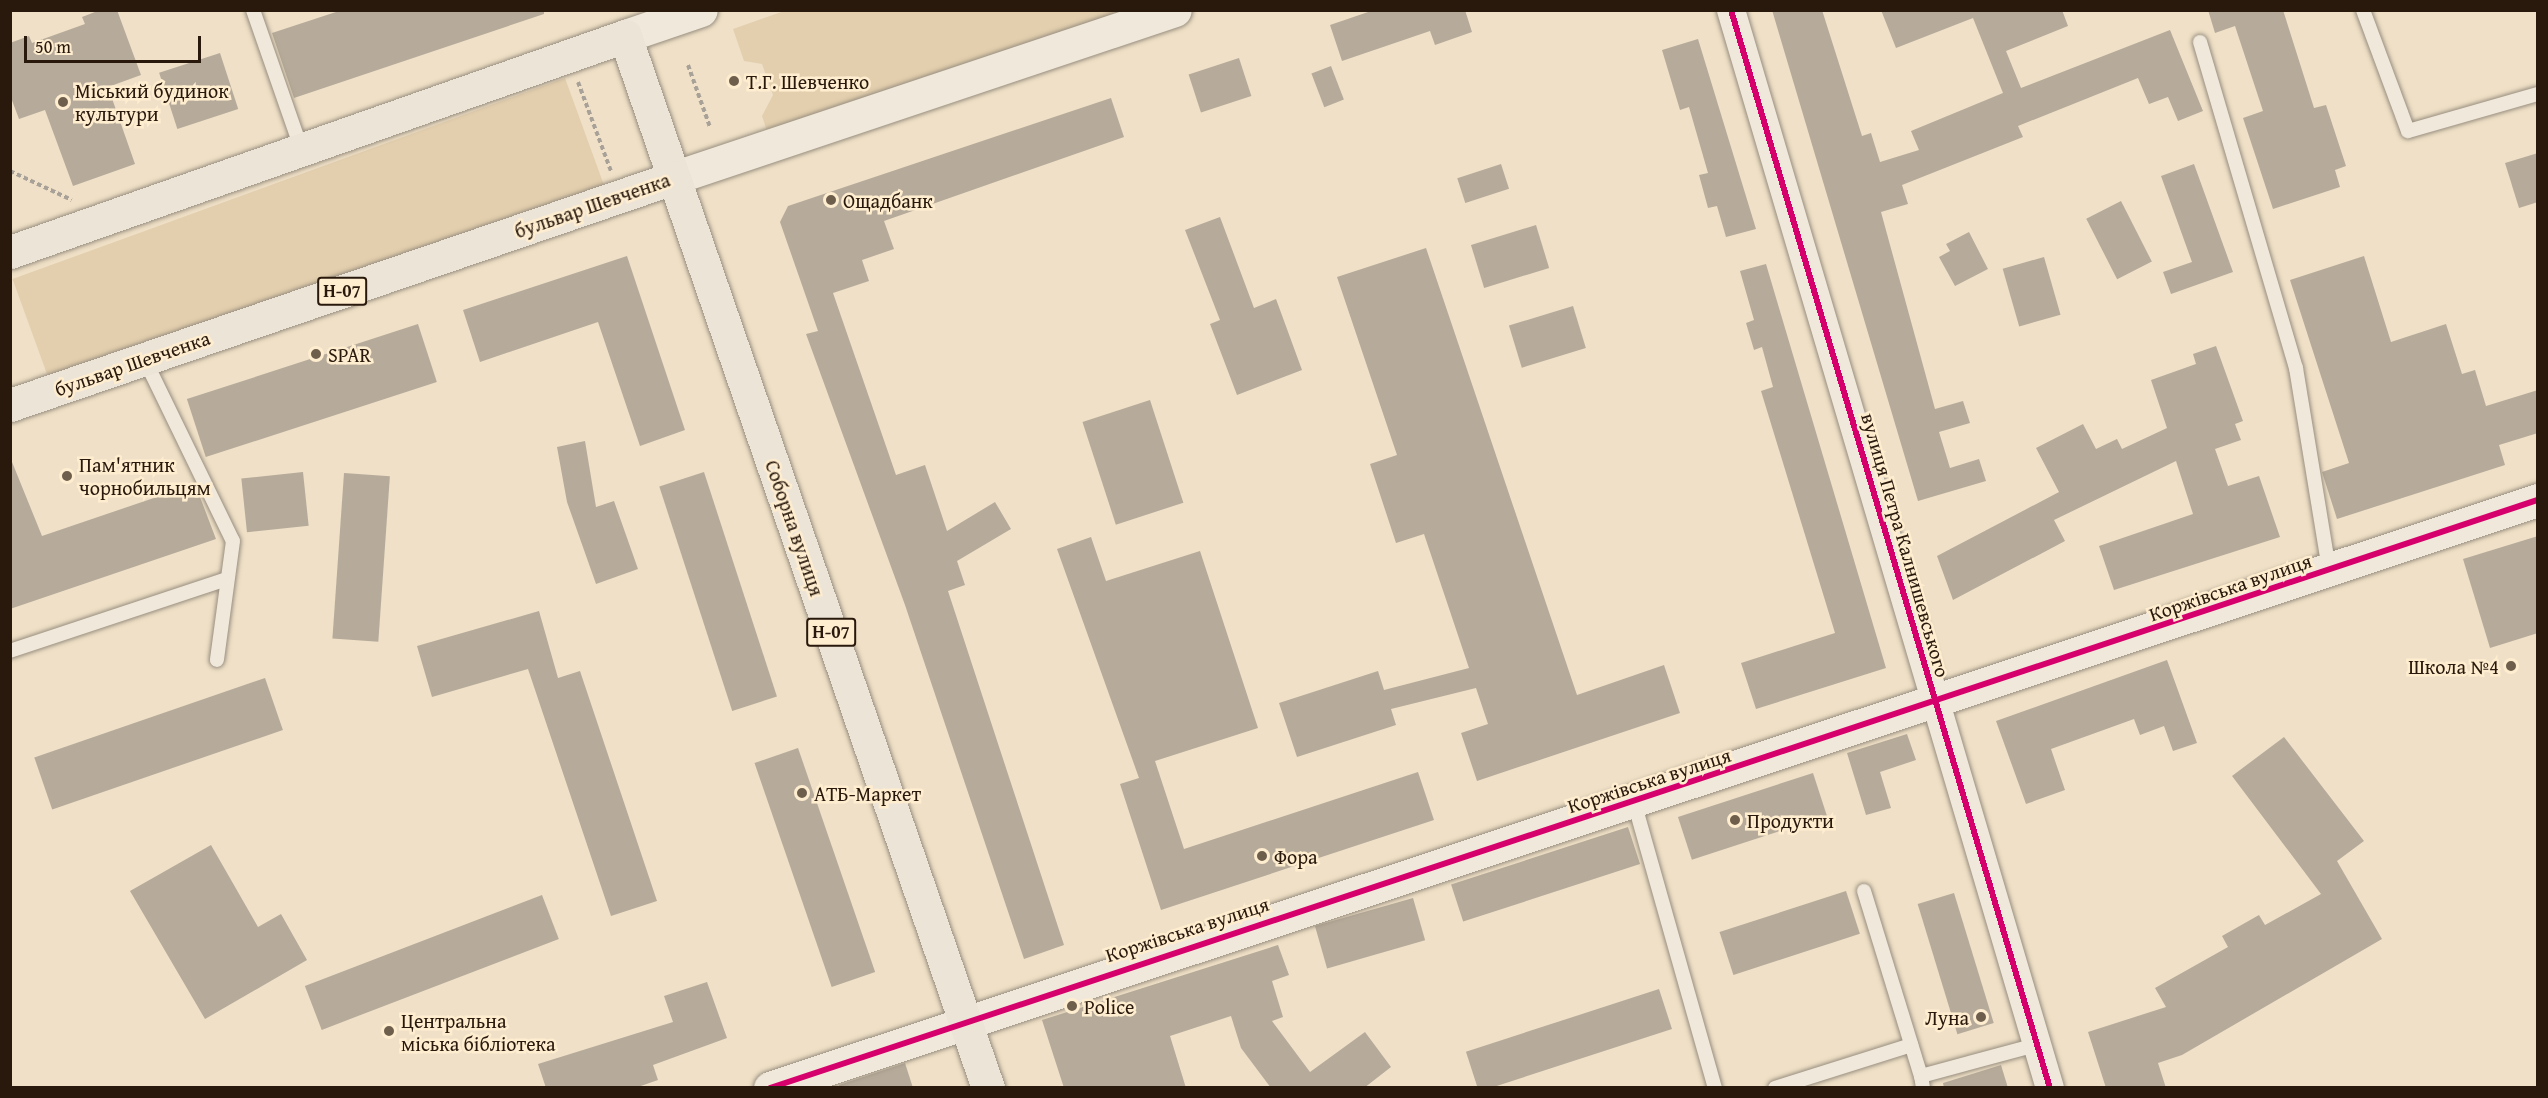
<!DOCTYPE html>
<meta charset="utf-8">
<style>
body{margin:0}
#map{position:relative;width:2548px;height:1098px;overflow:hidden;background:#efe0c7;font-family:"Gentium Book Plus",serif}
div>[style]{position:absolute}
.green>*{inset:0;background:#e3cfae;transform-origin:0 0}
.building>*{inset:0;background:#b6ab9a;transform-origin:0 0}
.path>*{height:4px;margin-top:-2px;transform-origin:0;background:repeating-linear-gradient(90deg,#a8a197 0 4.5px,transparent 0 7.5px)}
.roads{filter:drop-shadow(0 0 2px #988e7f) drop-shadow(0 0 2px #988e7f)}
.service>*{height:14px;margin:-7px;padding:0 7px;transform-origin:7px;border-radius:7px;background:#f0e8db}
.minor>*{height:28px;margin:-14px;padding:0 14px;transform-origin:14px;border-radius:14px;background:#f0e8db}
.tertiary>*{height:33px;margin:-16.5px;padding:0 16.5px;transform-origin:16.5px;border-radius:16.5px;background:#f0e8db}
.secondary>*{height:33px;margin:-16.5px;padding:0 16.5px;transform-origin:16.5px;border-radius:16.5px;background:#f0e8db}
.primary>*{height:33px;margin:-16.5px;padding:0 16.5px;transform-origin:16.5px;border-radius:16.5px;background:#ece4d6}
.cycleway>*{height:6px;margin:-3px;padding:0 3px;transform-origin:3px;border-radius:3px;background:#d6006c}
.dots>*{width:16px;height:16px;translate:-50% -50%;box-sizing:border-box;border:3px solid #ffedd0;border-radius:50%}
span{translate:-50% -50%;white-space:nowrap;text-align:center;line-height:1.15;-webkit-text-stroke:5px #ffedd0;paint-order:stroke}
.shield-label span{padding:2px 4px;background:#ffedd0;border:2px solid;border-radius:4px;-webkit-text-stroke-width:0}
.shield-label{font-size:18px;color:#28190c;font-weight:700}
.poi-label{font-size:20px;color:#28190c}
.left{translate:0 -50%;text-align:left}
.right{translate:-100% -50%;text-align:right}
.street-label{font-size:20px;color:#28190c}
.frame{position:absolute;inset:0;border:12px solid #28190c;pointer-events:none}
.scale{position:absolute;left:24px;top:36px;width:177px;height:27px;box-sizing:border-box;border:3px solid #28190c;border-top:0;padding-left:8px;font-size:18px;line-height:21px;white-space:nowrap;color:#28190c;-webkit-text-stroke:4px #ffedd0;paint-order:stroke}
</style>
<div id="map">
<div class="green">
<i style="clip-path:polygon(787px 10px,1134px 11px,768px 134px,762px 116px,773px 95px,762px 64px,744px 61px,733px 29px)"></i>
<i style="left:565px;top:78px;width:115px;height:588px;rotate:70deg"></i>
</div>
<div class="building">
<i style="clip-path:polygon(100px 10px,117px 10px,141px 75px,108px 87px,135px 164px,73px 186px,45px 110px,19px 119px,10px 95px,10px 43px,29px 36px,32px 43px,85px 24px,82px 17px)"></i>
<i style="clip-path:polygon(342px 10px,544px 10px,544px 14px,294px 98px,272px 33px)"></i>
<i style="clip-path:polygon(1374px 10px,1465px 10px,1472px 32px,1435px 45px,1430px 31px,1342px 61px,1330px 25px)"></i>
<i style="clip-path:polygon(1772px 10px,1822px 10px,1862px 136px,1871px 133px,1880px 162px,1919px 150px,1911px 131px,2003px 93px,1973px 18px,1896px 48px,1881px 10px,2062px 10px,2068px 26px,2006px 51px,2021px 88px,2170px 30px,2203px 111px,2178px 121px,2168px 97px,2149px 104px,2138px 78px,2018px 126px,2023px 137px,1902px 185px,1908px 204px,1881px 212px,1935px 409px,1963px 401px,1970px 423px,1939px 432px,1950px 468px,1979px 459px,1986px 481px,1918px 501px)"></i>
<i style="clip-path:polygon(2208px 10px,2283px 10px,2314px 108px,2326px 105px,2346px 166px,2335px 170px,2340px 187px,2273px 209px,2243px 118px,2263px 111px,2235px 26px,2215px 33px)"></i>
<i style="clip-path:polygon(1698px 39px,1756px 229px,1726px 237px,1717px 206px,1708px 208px,1699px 175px,1708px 173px,1689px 107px,1680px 110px,1662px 50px)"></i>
<i style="left:220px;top:53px;width:59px;height:64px;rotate:72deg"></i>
<i style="left:1239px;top:58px;width:40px;height:53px;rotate:72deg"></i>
<i style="left:1331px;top:66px;width:36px;height:21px;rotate:69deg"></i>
<i style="clip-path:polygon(1111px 98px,1124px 137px,884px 221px,894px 249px,862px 260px,869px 281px,833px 293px,896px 475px,925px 465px,947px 531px,995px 502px,1011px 529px,957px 561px,965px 585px,948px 591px,1064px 945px,1024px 959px,905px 605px,806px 334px,818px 331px,780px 222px,788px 206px)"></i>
<i style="clip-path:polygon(2538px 153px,2538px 202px,2519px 208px,2505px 163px)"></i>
<i style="left:1501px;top:164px;width:26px;height:46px;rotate:72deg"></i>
<i style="clip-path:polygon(2194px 164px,2233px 272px,2171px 294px,2163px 272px,2192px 262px,2161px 176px)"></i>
<i style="left:2121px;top:201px;width:68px;height:39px;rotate:63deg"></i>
<i style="clip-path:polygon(1220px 217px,1254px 308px,1276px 299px,1302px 370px,1237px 395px,1210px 324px,1220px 320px,1185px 230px)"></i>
<i style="left:1536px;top:225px;width:45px;height:68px;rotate:73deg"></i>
<i style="clip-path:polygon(1969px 232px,1988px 269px,1955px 286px,1939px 257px,1950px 251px,1946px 244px)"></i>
<i style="clip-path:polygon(1426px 248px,1577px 695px,1664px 665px,1680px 713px,1477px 781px,1461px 733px,1488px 724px,1476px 688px,1391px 709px,1396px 725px,1297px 757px,1279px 703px,1378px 671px,1384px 690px,1469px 668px,1424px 534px,1396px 543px,1370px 464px,1397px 455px,1337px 277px)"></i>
<i style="clip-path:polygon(627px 256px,685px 430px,640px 446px,598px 322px,480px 362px,463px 310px)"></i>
<i style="clip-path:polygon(2364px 256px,2391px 342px,2446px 324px,2462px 374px,2475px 370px,2486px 406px,2538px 390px,2538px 433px,2499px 445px,2505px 465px,2337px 519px,2322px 472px,2349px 463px,2290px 280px)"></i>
<i style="left:2044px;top:257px;width:60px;height:43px;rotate:74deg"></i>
<i style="clip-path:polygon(1766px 264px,1886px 668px,1756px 709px,1741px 663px,1835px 633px,1761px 391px,1773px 387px,1762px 347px,1754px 350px,1746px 323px,1754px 320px,1740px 271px)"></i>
<i style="left:1573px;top:306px;width:44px;height:67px;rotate:73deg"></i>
<i style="left:418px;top:324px;width:61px;height:243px;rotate:72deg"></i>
<i style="clip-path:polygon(2216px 346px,2243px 421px,2235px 424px,2241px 440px,2215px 449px,2228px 486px,2259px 476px,2280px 537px,2114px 590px,2099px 546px,2193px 514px,2176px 461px,2054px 520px,2065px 541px,1953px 600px,1937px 556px,2059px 492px,2036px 448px,2083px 424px,2096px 449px,2117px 439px,2122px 449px,2167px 428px,2151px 380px,2196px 364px,2193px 354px)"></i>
<i style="left:1150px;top:400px;width:108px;height:71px;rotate:72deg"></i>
<i style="clip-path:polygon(585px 441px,596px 507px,614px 501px,638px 569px,596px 584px,567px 502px,557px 447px)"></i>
<i style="clip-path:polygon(10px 457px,42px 536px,195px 484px,216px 539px,10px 609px)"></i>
<i style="left:303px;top:472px;width:54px;height:62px;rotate:84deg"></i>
<i style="left:704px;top:472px;width:236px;height:47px;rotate:72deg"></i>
<i style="left:344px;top:473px;width:46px;height:166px;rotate:4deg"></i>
<i style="clip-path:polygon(2538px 536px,2538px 633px,2490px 648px,2463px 559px)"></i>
<i style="clip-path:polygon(1091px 537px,1106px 581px,1200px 551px,1258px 728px,1155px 761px,1184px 849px,1418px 772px,1434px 820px,1161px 910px,1120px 784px,1139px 778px,1057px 549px)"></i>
<i style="clip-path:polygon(539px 611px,558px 678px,580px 671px,657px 901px,611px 916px,528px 669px,432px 697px,417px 646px)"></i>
<i style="clip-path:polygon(2167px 660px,2197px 743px,2173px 751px,2164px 726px,2140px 735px,2134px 719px,2051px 749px,2065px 790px,2026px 804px,1996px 721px)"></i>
<i style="left:265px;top:678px;width:55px;height:244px;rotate:71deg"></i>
<i style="clip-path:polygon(1907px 734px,1916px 760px,1880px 772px,1891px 808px,1866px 815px,1847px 753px)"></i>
<i style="clip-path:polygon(2284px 737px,2364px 841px,2337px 861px,2382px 939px,2182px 1055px,2158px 1063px,2166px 1088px,2106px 1088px,2088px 1032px,2166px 1007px,2155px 988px,2228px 947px,2222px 936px,2259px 915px,2265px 925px,2321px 894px,2232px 776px)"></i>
<i style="left:798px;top:748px;width:237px;height:46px;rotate:71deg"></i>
<i style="left:1813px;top:773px;width:45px;height:142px;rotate:72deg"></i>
<i style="left:1628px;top:827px;width:39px;height:186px;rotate:72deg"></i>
<i style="clip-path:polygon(211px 845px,258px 927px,281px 914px,307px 960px,205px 1019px,130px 891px)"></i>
<i style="left:1846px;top:891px;width:45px;height:133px;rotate:72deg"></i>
<i style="left:1954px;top:893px;width:136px;height:38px;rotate:73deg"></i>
<i style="left:542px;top:895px;width:47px;height:254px;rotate:69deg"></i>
<i style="left:1413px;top:898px;width:44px;height:102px;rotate:74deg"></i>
<i style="clip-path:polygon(1278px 945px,1289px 975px,1272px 981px,1283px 1017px,1272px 1021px,1310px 1072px,1365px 1032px,1391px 1067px,1364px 1088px,1271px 1088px,1241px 1048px,1231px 1016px,1170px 1036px,1186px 1088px,1064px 1088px,1042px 1020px)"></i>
<i style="clip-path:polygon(707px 982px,727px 1038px,653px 1065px,658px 1080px,635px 1088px,546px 1088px,538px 1064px,673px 1022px,664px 996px)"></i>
<i style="left:1659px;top:989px;width:42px;height:203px;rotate:72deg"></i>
<i style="clip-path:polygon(905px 1063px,913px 1088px,840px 1088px,839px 1085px)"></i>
<i style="clip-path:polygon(2001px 1065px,2008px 1088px,1944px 1088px,1943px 1083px)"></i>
</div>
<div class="path">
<i style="left:688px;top:65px;width:66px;rotate:70.5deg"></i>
<i style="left:578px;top:82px;width:95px;rotate:69.7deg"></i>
<i style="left:10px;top:171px;width:68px;rotate:25.1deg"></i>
</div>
<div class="roads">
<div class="service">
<i style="left:253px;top:10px;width:146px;rotate:70.8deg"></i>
<i style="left:2363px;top:10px;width:129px;rotate:69.6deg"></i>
<i style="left:2408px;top:131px;width:135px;rotate:-15.9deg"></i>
<i style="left:2200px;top:42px;width:340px;rotate:73.6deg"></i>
<i style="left:2296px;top:368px;width:204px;rotate:80.7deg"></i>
<i style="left:144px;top:358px;width:203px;rotate:64.1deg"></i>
<i style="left:233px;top:541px;width:120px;rotate:97.7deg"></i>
<i style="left:10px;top:651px;width:225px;rotate:-18.4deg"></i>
<i style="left:1634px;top:802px;width:297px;rotate:74.2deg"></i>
<i style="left:1864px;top:891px;width:194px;rotate:72.9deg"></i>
<i style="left:1775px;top:1088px;width:143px;rotate:-17.5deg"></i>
<i style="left:1923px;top:1088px;width:12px;rotate:-99deg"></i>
<i style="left:1921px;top:1076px;width:119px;rotate:-15.1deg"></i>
</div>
<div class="minor">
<i style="left:1731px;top:10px;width:1124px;rotate:73.52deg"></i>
</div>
<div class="tertiary">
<i style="left:770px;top:1088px;width:1863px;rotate:-18.4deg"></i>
</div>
<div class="secondary">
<i style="left:625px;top:36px;width:80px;rotate:-18.9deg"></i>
<i style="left:673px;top:178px;width:529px;rotate:-18.5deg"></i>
</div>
<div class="primary">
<i style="left:10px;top:252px;width:652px;rotate:-19.35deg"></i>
<i style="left:625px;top:36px;width:1113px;rotate:70.96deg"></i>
<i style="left:10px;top:405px;width:701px;rotate:-18.9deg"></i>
</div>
</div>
<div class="cycleway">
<i style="left:1731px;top:10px;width:1124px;rotate:73.52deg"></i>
<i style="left:770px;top:1088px;width:1863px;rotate:-18.4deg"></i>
</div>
<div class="dots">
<i style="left:734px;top:81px;background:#6e5f4d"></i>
<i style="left:63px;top:102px;background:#6e5f4d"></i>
<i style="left:831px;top:200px;background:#6e5f4d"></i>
<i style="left:316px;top:354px;background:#6e5f4d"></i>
<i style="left:67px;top:476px;background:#6e5f4d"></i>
<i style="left:2511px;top:666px;background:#6e5f4d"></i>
<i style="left:802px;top:793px;background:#6e5f4d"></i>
<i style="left:1735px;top:820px;background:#6e5f4d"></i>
<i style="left:1262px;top:856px;background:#6e5f4d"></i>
<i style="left:1072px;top:1006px;background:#6e5f4d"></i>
<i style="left:1981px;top:1017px;background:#6e5f4d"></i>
<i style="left:389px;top:1031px;background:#6e5f4d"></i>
</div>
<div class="shield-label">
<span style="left:342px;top:291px">Н-07</span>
<span style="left:831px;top:632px">Н-07</span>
</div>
<div class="poi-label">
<span class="left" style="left:746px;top:81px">Т.Г. Шевченко</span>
<span class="left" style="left:75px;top:102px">Міський будинок<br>культури</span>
<span class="left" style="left:843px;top:200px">Ощадбанк</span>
<span class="left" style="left:328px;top:354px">SPAR</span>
<span class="left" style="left:79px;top:476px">Пам'ятник<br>чорнобильцям</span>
<span class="right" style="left:2499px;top:666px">Школа №4</span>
<span class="left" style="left:814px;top:793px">АТБ-Маркет</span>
<span class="left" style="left:1747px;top:820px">Продукти</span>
<span class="left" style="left:1274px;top:856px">Фора</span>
<span class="left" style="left:1084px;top:1006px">Police</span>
<span class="right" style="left:1969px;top:1017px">Луна</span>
<span class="left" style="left:401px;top:1032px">Центральна<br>міська бібліотека</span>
</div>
<div class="street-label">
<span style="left:592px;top:205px;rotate:-19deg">бульвар Шевченка</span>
<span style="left:132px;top:363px;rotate:-19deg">бульвар Шевченка</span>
<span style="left:795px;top:528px;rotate:71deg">Соборна вулиця</span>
<span style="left:1906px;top:545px;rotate:74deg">вулиця Петра Калнишевського</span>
<span style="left:2230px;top:587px;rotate:-19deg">Коржівська вулиця</span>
<span style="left:1649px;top:780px;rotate:-18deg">Коржівська вулиця</span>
<span style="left:1187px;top:929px;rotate:-18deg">Коржівська вулиця</span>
</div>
<div class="frame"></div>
<div class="scale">50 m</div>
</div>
